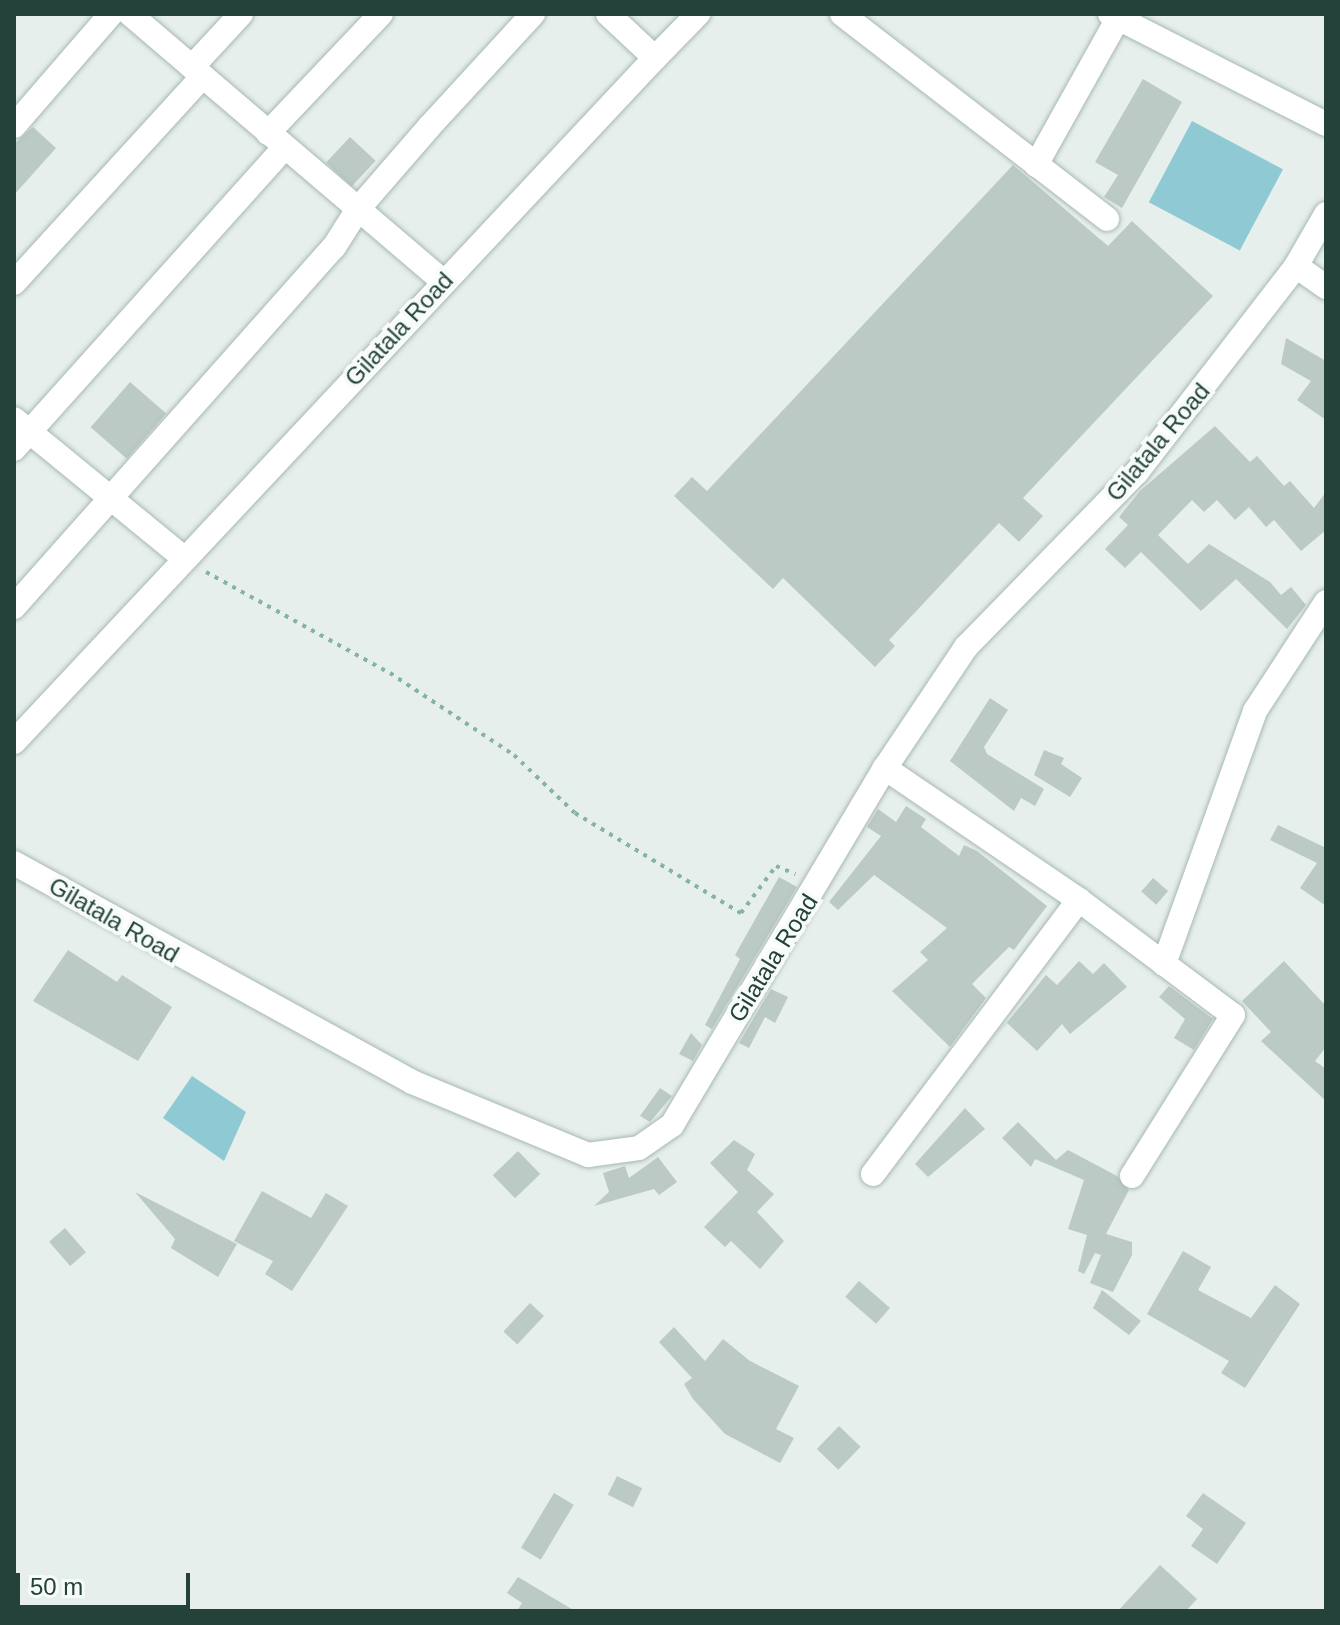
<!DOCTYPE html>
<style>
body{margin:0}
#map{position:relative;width:1340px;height:1625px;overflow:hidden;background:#e6efeb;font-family:Helvetica,sans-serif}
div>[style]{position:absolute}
.water>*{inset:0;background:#8ec9d4;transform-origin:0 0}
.building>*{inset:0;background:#bbcac4;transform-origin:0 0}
.path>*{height:4px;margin-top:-2px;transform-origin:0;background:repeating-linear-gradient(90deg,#86b3a5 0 4px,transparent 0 10px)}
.roads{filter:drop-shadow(0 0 2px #a8b8b2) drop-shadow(0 0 2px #a8b8b2)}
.minor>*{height:24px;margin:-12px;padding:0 12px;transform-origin:12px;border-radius:12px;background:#fff}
span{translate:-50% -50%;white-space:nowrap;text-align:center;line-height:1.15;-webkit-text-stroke:8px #f7fbf9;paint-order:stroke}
.street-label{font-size:24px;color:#24423a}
.frame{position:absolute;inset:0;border:16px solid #24423a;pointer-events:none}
.scale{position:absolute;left:16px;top:1573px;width:174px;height:36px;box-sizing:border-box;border:4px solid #24423a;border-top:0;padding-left:10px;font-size:24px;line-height:28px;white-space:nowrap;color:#24423a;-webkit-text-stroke:6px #f7fbf9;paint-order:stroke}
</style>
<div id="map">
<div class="water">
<i style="left:1192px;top:121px;width:103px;height:92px;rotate:28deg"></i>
<i style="clip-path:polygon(192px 1076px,246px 1112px,224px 1161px,163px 1118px)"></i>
</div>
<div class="building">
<i style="clip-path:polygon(1143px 79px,1182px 102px,1122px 208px,1104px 197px,1118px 175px,1095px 162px)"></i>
<i style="clip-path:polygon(33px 127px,56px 148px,14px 195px,14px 144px)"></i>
<i style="left:350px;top:137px;width:35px;height:35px;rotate:43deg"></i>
<i style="clip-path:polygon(1013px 165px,1108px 246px,1132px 221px,1213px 296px,1023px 498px,1043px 516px,1019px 542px,999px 523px,889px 640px,895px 646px,875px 667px,783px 578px,773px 589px,674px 496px,692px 477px,707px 491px)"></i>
<i style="clip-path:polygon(1286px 338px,1326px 361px,1326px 420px,1297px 400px,1311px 381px,1281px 364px)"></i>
<i style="left:130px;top:382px;width:48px;height:60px;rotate:41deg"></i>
<i style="clip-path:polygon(1215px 426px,1250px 462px,1257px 456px,1284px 486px,1290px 481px,1314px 508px,1326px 492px,1326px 530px,1301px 551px,1274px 520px,1266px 527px,1249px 507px,1235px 520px,1217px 500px,1204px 512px,1192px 500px,1158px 535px,1188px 564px,1209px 544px,1270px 582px,1281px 595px,1291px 587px,1306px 605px,1287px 629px,1236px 579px,1201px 611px,1141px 552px,1125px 568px,1105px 549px,1128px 525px,1119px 517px,1140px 491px)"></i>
<i style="clip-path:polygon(990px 698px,1008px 710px,984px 747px,987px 754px,1044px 789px,1035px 806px,1021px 798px,1014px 811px,950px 761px)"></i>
<i style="clip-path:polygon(1044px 750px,1064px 758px,1061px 764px,1082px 778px,1070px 797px,1034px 775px)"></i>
<i style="clip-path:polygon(906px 806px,926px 819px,921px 827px,959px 856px,964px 845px,977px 851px,1047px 906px,1014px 950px,1009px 947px,972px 984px,986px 998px,950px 1047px,892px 991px,928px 960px,920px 952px,947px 928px,874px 875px,838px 910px,829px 902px,881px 836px,867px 827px,878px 809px,896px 822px)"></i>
<i style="clip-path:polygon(1278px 825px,1326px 848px,1326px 906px,1300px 888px,1317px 863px,1270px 840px)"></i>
<i style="clip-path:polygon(779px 877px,797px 887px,712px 1029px,705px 1025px,740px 959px,735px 955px)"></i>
<i style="left:1153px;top:878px;width:20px;height:18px;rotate:41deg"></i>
<i style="clip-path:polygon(68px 950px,117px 982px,122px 975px,172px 1007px,138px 1061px,33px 1001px)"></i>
<i style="clip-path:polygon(1079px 961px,1093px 974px,1104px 963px,1127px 987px,1070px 1034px,1062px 1024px,1037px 1051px,1007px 1023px,995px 1037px,1046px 975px,1057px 985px)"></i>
<i style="clip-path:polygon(1284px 961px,1326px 1006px,1326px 1047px,1315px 1061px,1326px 1069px,1326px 1101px,1261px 1041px,1271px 1032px,1242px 1001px)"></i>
<i style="clip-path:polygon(1169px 986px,1213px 1019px,1194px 1050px,1174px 1038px,1185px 1019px,1159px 997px)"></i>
<i style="clip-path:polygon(771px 989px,788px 997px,775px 1023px,765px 1017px,749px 1048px,739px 1043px)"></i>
<i style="clip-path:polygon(691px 1033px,702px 1045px,693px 1061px,679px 1054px)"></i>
<i style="clip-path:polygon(660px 1088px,672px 1096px,650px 1122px,640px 1116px)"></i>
<i style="clip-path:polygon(965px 1108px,985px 1129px,928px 1177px,915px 1164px)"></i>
<i style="clip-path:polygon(1018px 1122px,1056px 1160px,1068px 1150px,1117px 1176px,1129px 1190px,1106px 1234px,1132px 1242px,1132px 1255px,1113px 1292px,1090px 1283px,1101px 1255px,1095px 1253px,1084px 1274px,1078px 1271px,1087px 1235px,1068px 1229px,1084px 1180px,1035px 1159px,1031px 1167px,1002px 1138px)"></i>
<i style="clip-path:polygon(734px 1140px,755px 1154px,747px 1170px,774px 1194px,757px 1212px,784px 1241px,760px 1269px,731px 1241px,725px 1247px,704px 1227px,738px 1192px,710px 1163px)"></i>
<i style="left:518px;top:1151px;width:32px;height:35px;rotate:46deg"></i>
<i style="clip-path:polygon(658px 1157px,677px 1182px,659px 1195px,654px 1189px,594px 1206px,609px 1192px,603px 1173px,625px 1166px,629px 1178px)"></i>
<i style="clip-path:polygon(262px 1191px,311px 1218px,326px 1193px,348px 1206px,292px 1291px,265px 1274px,273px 1261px,234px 1241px)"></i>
<i style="clip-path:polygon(135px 1192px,237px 1244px,218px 1277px,171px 1248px,175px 1239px)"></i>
<i style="left:65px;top:1228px;width:32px;height:21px;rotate:49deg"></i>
<i style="clip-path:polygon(1183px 1251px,1211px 1267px,1198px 1290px,1251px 1318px,1275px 1285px,1300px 1304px,1245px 1388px,1221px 1373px,1229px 1361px,1147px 1314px)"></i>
<i style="left:859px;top:1281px;width:41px;height:21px;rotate:41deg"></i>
<i style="clip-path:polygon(1102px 1290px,1141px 1321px,1129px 1335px,1093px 1308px)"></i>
<i style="left:530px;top:1303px;width:19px;height:39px;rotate:43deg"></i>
<i style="clip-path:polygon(674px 1327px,705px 1361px,723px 1339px,750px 1361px,799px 1386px,776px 1429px,794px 1438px,780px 1463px,725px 1434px,693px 1399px,684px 1384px,692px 1378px,659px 1342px)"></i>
<i style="left:839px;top:1426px;width:30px;height:32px;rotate:44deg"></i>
<i style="left:617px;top:1476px;width:28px;height:21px;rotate:26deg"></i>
<i style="left:554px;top:1493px;width:23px;height:64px;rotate:31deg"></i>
<i style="clip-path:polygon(1203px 1493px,1246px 1523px,1217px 1564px,1191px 1546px,1203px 1529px,1186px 1516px)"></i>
<i style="clip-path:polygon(1160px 1565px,1197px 1599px,1186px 1611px,1118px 1611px)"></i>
<i style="clip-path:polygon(518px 1577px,575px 1611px,517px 1611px,522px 1603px,507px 1593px)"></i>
</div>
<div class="path">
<i style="left:206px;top:572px;width:210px;rotate:28.8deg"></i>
<i style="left:390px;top:673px;width:149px;rotate:33.5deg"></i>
<i style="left:514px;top:755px;width:84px;rotate:43.6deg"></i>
<i style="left:575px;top:813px;width:194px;rotate:31.1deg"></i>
<i style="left:741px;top:913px;width:59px;rotate:-53.3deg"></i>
<i style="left:776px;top:866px;width:21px;rotate:23deg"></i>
</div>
<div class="roads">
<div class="minor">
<i style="left:130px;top:14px;width:411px;rotate:40.5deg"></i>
<i style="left:608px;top:14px;width:64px;rotate:43.1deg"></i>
<i style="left:655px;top:58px;width:62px;rotate:-45.7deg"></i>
<i style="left:842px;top:14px;width:335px;rotate:37.7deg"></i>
<i style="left:1110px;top:14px;width:242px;rotate:27deg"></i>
<i style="left:192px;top:67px;width:72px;rotate:-47.2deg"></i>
<i style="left:14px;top:126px;width:148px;rotate:-49.1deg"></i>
<i style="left:268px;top:133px;width:164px;rotate:-46.5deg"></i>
<i style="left:1036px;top:165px;width:168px;rotate:-60.8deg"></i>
<i style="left:1296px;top:266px;width:37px;rotate:35deg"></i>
<i style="left:14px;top:283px;width:280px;rotate:-47.6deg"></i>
<i style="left:14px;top:419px;width:221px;rotate:39.3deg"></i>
<i style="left:14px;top:449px;width:404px;rotate:-48.1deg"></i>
<i style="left:14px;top:607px;width:482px;rotate:-48.4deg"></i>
<i style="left:334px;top:247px;width:45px;rotate:-57.7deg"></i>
<i style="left:358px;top:209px;width:108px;rotate:-49.1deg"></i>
<i style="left:429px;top:127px;width:154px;rotate:-47.4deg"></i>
<i style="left:14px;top:742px;width:937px;rotate:-46.86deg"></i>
<i style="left:14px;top:863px;width:454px;rotate:28.8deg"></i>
<i style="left:412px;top:1082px;width:191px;rotate:22.5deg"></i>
<i style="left:588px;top:1155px;width:51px;rotate:-7.8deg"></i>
<i style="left:639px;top:1148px;width:40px;rotate:-34.9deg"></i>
<i style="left:672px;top:1125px;width:416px;rotate:-59.2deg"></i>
<i style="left:885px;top:768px;width:146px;rotate:-56.2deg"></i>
<i style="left:966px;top:647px;width:245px;rotate:-45.7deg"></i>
<i style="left:1137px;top:472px;width:260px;rotate:-52.3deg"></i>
<i style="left:1296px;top:266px;width:60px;rotate:-60deg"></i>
<i style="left:1079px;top:900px;width:192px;rotate:36.8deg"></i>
<i style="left:1233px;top:1015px;width:190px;rotate:122.1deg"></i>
<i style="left:1164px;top:964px;width:269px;rotate:-70.2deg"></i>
<i style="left:1255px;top:711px;width:130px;rotate:-56.9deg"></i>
<i style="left:873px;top:1174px;width:343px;rotate:-53.1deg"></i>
<i style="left:1079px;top:900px;width:235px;rotate:-145.8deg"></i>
</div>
</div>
<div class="street-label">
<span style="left:399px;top:329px;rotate:-47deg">Gilatala Road</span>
<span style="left:1158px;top:442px;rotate:-50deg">Gilatala Road</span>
<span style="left:114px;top:920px;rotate:30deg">Gilatala Road</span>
<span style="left:773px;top:958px;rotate:-58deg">Gilatala Road</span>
</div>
<div class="frame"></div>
<div class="scale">50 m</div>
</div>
